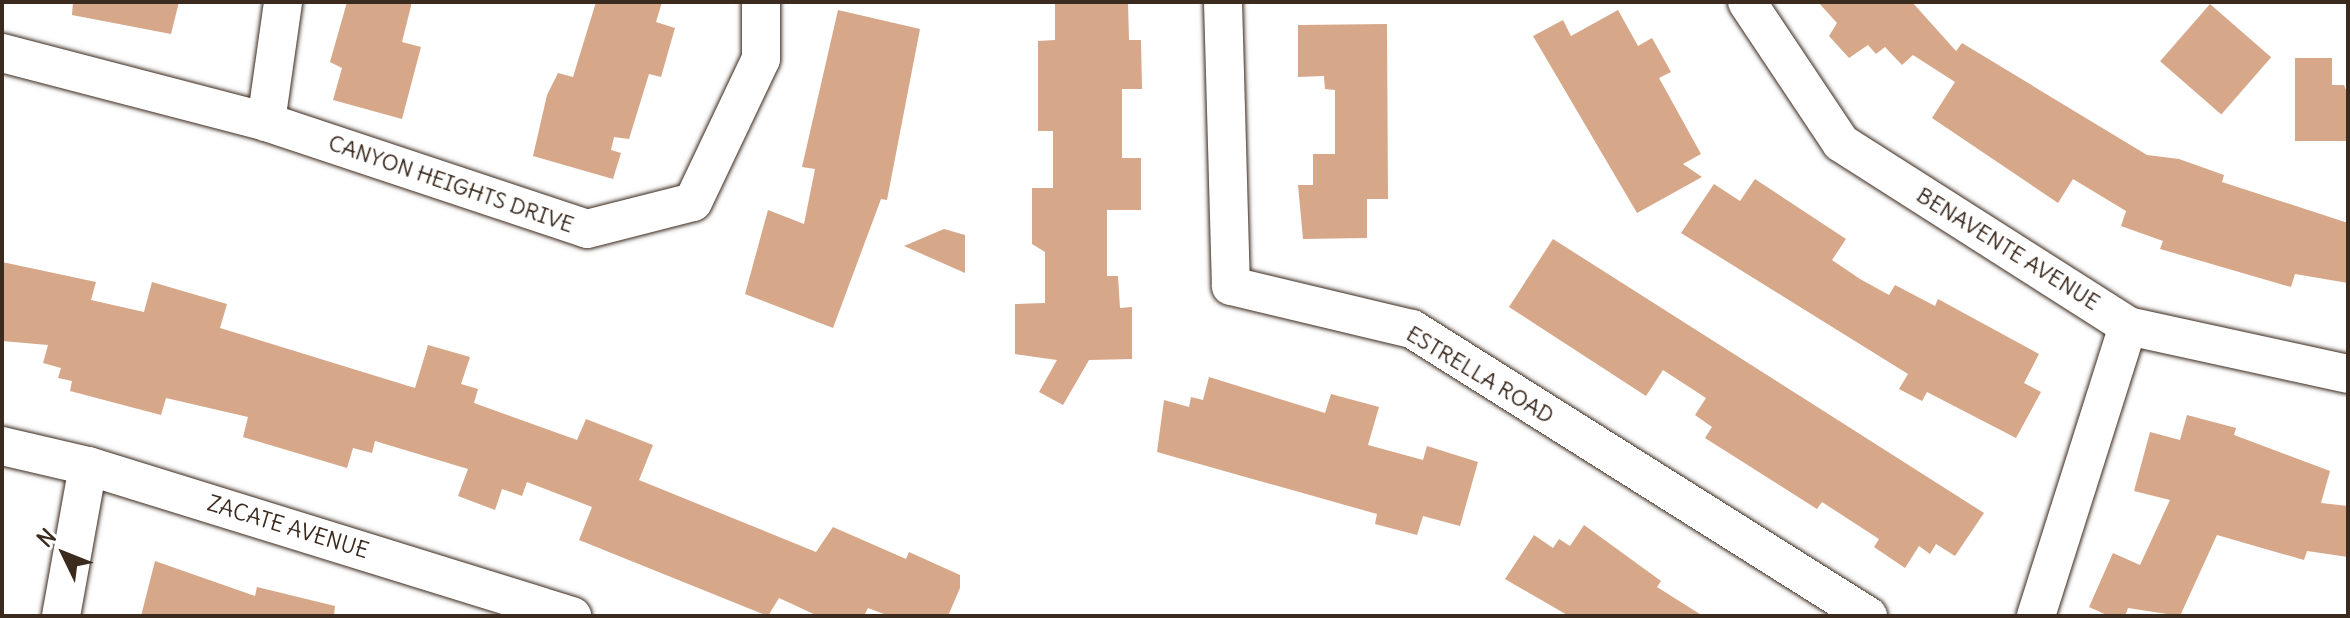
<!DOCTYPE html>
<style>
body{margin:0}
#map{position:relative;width:2350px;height:618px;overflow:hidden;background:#fff;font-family:Delius,sans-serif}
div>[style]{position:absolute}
.building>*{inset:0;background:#d6a788;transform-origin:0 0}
.roads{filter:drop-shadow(0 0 2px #3b2a1e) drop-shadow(0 0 2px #3b2a1e)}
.minor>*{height:38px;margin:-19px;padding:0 19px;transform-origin:19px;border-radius:19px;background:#fff}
span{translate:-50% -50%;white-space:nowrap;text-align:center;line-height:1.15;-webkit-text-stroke:6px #fff;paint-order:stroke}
.street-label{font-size:22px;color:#3b2a1e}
.frame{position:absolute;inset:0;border:4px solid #3b2a1e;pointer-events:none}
.north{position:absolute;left:24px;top:514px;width:80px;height:80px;-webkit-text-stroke:6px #fff;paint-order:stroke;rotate:313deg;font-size:22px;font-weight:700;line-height:32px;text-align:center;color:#3b2a1e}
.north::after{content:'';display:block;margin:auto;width:28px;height:36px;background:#3b2a1e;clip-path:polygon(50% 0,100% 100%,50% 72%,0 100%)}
</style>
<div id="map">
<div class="building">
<i style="clip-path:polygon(73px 2px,179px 2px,171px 34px,72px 15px)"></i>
<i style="clip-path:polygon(347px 2px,412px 2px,402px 42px,421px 47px,402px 119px,333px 100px,342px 68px,330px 62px)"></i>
<i style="clip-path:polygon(596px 2px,662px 2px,656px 22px,675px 28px,661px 77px,649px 74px,629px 139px,614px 137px,611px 150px,621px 153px,613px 179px,533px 156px,547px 95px,558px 73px,573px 77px)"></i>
<i style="clip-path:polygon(1055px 2px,1128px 2px,1129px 40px,1141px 40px,1142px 89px,1122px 89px,1122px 158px,1141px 158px,1141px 210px,1107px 210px,1107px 276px,1118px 276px,1120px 308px,1132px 307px,1132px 359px,1089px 360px,1063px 405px,1039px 392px,1057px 360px,1015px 354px,1015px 304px,1045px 303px,1045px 252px,1032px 244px,1032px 188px,1053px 188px,1053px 131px,1038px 131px,1038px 41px,1055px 40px)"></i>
<i style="clip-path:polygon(1818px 2px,1912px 2px,1956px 51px,1962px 43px,2147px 155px,2179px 159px,2224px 175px,2222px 182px,2348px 223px,2348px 283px,2295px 274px,2291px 287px,2160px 249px,2163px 241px,2121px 226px,2126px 211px,2073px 179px,2058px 203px,1932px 118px,1955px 82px,1913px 55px,1902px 65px,1885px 47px,1876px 54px,1868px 45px,1849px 58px,1829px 36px,1837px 23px)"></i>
<i style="left:2210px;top:4px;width:81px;height:76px;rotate:41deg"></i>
<i style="clip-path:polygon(838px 10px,920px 29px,887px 200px,881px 199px,833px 328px,745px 294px,768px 210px,804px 224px,815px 169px,802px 167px)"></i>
<i style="clip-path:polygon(1618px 10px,1638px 46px,1652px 38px,1671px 72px,1659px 78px,1701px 154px,1683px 164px,1702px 177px,1637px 213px,1533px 36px,1563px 20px,1571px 36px)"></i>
<i style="clip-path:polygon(1387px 24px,1388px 199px,1367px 199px,1367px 238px,1303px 239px,1298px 185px,1313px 185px,1313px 154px,1335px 154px,1335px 90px,1325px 89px,1324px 76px,1298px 77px,1298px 25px)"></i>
<i style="clip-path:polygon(2295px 58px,2332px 58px,2332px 85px,2344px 85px,2348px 95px,2348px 141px,2295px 141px)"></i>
<i style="clip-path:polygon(1755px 179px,1846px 239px,1832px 260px,1860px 279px,1889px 295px,1895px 285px,1935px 306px,1938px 299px,2039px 354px,2024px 383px,2041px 392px,2016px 438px,1927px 392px,1922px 401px,1899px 389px,1908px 374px,1681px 233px,1714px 184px,1740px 201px)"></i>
<i style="clip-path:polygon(944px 229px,965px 235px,965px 273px,904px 246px)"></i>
<i style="clip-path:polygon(1553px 239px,1984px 513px,1955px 556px,1936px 544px,1930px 554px,1919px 546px,1905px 568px,1874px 547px,1879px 539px,1822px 502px,1817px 509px,1705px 438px,1712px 427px,1695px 415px,1706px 398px,1663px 370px,1646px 396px,1509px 307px)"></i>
<i style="clip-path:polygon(2px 262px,96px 282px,91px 300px,144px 312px,152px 282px,227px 304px,220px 328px,415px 388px,428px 345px,470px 357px,461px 384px,478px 389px,474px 403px,577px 440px,586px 419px,653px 445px,639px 480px,816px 552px,833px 527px,906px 559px,909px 552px,960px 575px,960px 588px,948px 616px,889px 616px,868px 608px,864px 616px,818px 616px,779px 598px,768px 616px,579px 540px,592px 507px,527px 482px,522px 496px,502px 489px,495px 510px,458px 496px,468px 469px,375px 441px,372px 453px,353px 448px,347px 468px,243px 437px,248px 417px,166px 398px,161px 415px,70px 391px,72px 381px,58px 378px,61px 368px,43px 363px,48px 345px,2px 341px)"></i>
<i style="clip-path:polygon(1209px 377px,1325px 413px,1331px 394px,1379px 407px,1368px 445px,1423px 460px,1427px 446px,1478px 462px,1460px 526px,1423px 516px,1417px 535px,1375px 524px,1377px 514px,1157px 452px,1164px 400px,1189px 407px,1191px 397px,1203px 400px)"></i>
<i style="clip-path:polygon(2187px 415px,2236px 428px,2234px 435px,2330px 471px,2321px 503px,2348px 506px,2348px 557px,2307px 551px,2304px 560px,2217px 535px,2180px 616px,2128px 608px,2125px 616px,2109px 616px,2089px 607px,2113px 553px,2140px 565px,2170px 500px,2134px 491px,2150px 432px,2180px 440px)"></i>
<i style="clip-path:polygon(1584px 525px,1661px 581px,1657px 587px,1703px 616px,1569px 616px,1505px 579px,1534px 535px,1553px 548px,1559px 539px,1570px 546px)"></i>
<i style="clip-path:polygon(155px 561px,255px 596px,257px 587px,335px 606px,334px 616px,141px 616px)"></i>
</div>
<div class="roads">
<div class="minor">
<i style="left:1223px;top:2px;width:284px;rotate:88.4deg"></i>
<i style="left:1231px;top:286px;width:186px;rotate:13.4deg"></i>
<i style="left:1412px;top:329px;width:539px;rotate:32.19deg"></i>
<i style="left:1747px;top:2px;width:169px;rotate:56.3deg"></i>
<i style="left:1841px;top:143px;width:340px;rotate:32.5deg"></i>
<i style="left:2128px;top:326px;width:225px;rotate:12.3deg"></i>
<i style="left:2px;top:53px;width:273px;rotate:14.6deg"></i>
<i style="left:266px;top:122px;width:338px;rotate:18.4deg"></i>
<i style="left:587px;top:229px;width:109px;rotate:-14.3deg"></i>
<i style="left:693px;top:202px;width:158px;rotate:-64.6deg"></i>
<i style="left:761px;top:59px;width:57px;rotate:-90deg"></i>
<i style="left:266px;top:122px;width:121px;rotate:-81.9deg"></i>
<i style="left:2px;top:446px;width:88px;rotate:13.1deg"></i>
<i style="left:88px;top:466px;width:507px;rotate:17.22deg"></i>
<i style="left:61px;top:616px;width:152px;rotate:-79.8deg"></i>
<i style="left:2036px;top:616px;width:304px;rotate:-72.4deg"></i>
</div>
</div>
<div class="street-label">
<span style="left:451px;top:184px;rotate:19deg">CANYON HEIGHTS DRIVE</span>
<span style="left:2008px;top:249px;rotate:32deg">BENAVENTE AVENUE</span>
<span style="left:1480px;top:375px;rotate:31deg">ESTRELLA ROAD</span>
<span style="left:288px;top:527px;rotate:17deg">ZACATE AVENUE</span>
</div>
<div class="frame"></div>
<div class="north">N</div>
</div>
